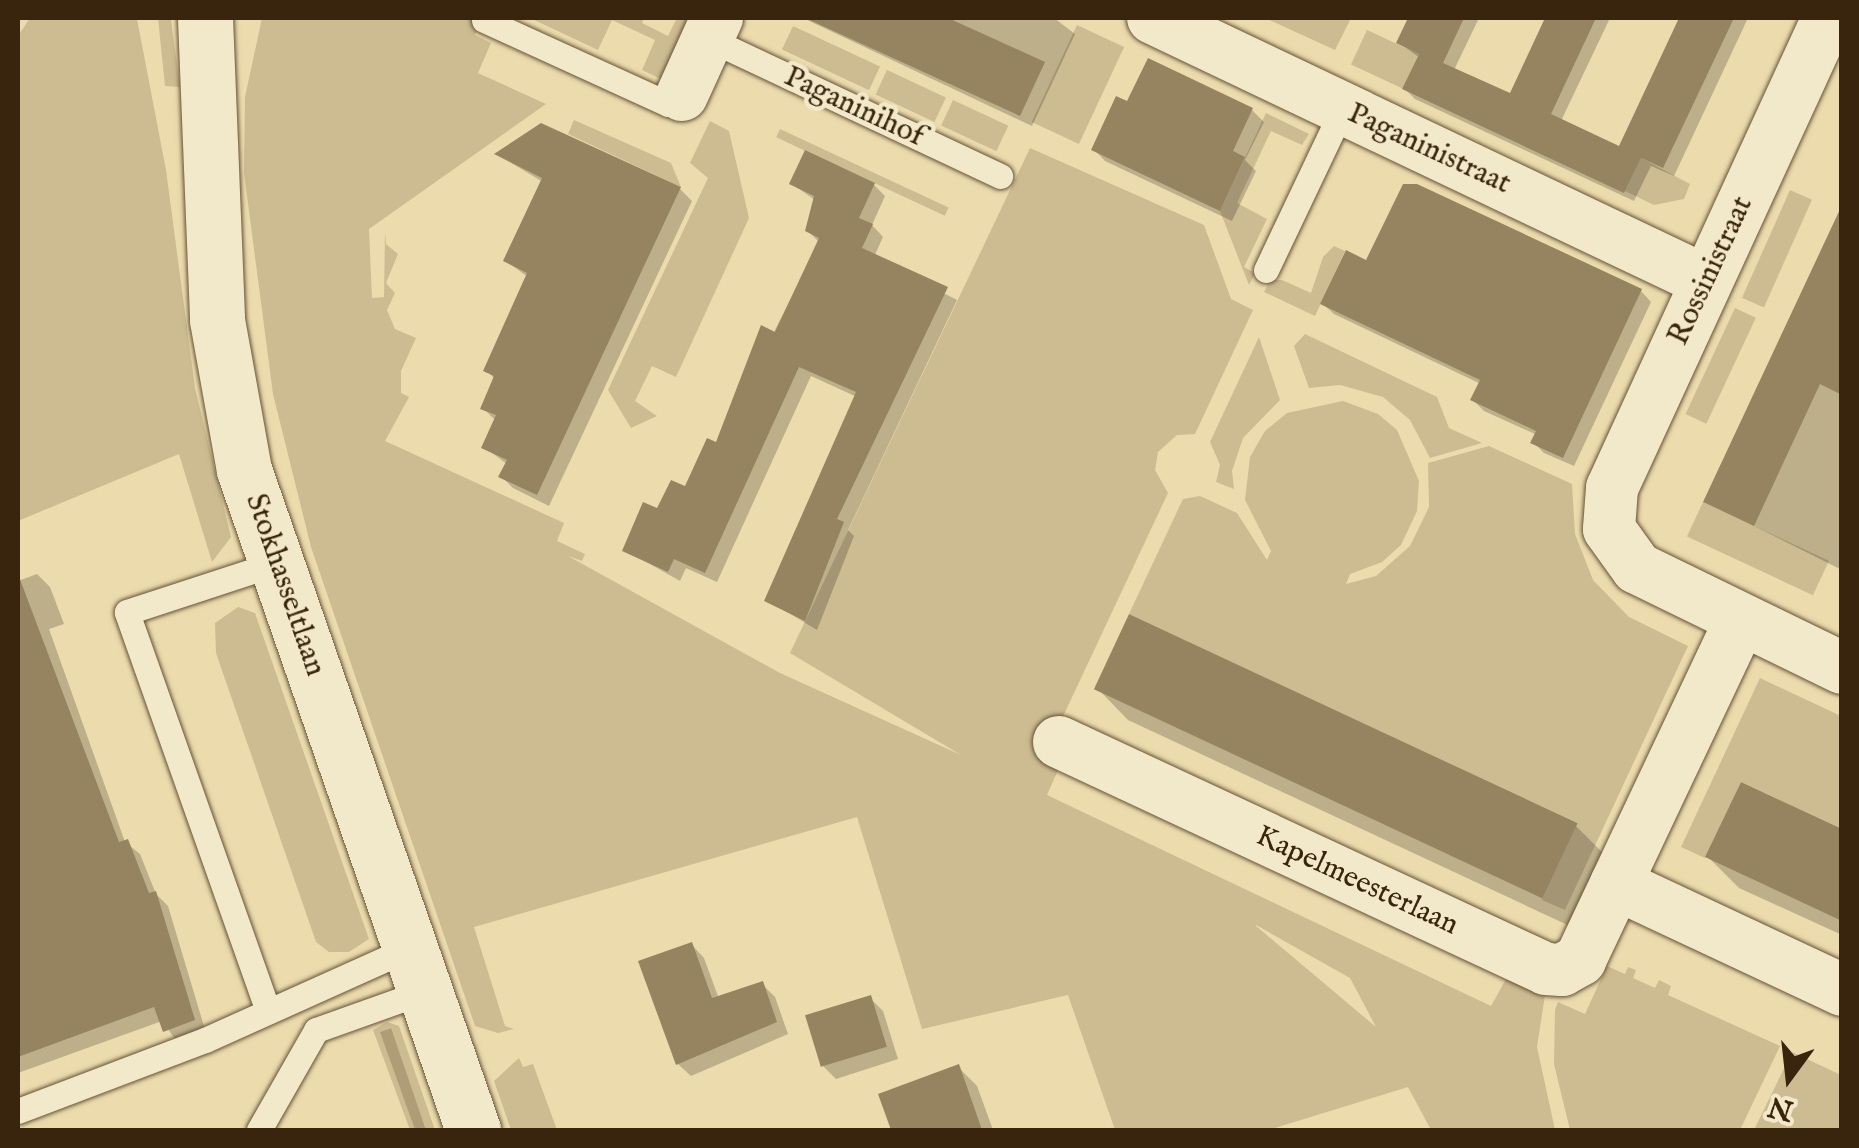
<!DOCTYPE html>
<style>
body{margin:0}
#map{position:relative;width:1859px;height:1148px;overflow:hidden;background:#ebdbad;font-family:"IM FELL English",serif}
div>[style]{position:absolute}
.green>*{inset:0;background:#cdbc92;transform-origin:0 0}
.water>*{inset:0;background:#ae9d77}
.shadow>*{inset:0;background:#0003}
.building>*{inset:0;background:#968460;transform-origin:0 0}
.roads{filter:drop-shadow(0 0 2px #665235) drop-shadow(0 0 2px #665235)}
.lane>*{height:25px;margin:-12.5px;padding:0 12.5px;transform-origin:12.5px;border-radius:12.5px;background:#f2e8ca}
.street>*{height:52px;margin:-26px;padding:0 26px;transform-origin:26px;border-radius:26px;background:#f2e8ca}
.secondary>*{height:55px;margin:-27.5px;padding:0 27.5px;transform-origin:27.5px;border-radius:27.5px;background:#f2e8ca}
span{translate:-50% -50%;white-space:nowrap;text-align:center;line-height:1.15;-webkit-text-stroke:9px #f2e8ca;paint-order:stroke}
.street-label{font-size:30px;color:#39250d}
.frame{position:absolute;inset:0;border:20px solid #39250d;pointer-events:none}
.north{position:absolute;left:1739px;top:1028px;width:100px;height:100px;-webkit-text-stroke:8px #f2e8ca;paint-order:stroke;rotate:195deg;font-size:28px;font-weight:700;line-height:40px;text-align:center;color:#39250d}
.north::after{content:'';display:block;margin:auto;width:35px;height:45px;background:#39250d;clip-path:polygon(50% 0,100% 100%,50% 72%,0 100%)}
</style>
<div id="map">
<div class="green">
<i style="clip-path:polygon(30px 18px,137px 19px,166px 170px,195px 388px,231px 537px,212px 562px,179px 454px,18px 521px,18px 36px)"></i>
<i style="clip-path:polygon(158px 18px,171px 20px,180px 87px,165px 86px)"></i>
<i style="clip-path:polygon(evenodd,262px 18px,483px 18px,475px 35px,491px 43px,478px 73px,546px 104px,369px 229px,372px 298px,384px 297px,385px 232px,386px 244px,398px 254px,386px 283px,395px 293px,387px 310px,395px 329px,416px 338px,401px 371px,401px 393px,409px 397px,385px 441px,564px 523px,557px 541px,585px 554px,582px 561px,568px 556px,780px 673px,961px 755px,790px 653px,1030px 148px,1204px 225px,1231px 299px,1253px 310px,1195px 434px,1177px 435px,1158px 452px,1155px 470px,1168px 493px,1043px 759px,1059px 768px,1047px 795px,1491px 1006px,1506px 979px,1545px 995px,1537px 1047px,1555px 1130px,1431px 1130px,1408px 1087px,1268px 1130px,1115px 1130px,1068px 995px,922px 1029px,857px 817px,474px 927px,505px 1026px,514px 1029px,498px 1033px,475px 1026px,311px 547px,273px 394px,244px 173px,245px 97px,262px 18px,1256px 925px,1350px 978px,1376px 1027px,1256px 926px,1256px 925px)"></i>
<i style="clip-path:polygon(530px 18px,644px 18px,642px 23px,668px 36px,677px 18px,695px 18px,663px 80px,642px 70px,655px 40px,612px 20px,598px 50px)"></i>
<i style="clip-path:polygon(1265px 18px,1351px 18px,1335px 50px)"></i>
<i style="left:1077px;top:25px;width:52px;height:107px;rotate:25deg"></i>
<i style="left:793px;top:26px;width:96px;height:26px;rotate:25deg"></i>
<i style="left:1367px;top:30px;width:57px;height:38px;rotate:25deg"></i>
<i style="left:887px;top:70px;width:65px;height:27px;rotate:25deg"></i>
<i style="left:953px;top:100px;width:61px;height:28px;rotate:25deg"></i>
<i style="clip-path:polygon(1266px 113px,1309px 134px,1302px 145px,1271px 131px,1237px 203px,1267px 219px,1244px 267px,1255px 273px,1249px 285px,1220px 211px)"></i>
<i style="clip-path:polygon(574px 120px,671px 163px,681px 187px,568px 134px)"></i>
<i style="clip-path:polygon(710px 121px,729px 131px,749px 218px,676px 377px,652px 366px,635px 401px,657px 416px,631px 428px,608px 390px,708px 178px,690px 163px)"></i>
<i style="left:780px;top:129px;width:186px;height:9px;rotate:25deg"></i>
<i style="clip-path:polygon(1641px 158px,1690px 184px,1684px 199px,1654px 205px,1625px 191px)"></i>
<i style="left:1790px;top:190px;width:24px;height:118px;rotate:24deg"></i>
<i style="clip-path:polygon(1334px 246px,1345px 251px,1315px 316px,1264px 292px,1270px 280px,1282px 280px,1311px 293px,1323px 257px)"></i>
<i style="left:1735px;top:308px;width:23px;height:117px;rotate:25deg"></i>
<i style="clip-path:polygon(1305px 334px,1437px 397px,1449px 428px,1482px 443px,1430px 458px,1410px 420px,1383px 397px,1340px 385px,1309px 388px,1294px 346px)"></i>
<i style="clip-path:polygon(1259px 337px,1280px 400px,1243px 438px,1232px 471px,1234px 489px,1216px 482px,1220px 465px,1210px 442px)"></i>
<i style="clip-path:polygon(1343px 401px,1378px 414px,1397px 430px,1419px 481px,1417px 511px,1401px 545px,1382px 562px,1350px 574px,1346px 584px,1376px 576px,1410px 546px,1429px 507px,1428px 463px,1489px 446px,1572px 484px,1575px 534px,1593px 580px,1629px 617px,1688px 646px,1565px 910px,1542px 900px,1577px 824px,1129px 614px,1183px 499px,1200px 496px,1237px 513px,1267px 560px,1271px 551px,1245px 500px,1250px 457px,1265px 431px,1287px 413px)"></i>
<i style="left:1703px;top:502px;width:139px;height:38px;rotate:25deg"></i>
<i style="clip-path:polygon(238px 607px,255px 613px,369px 939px,349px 952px,329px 952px,316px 942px,216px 653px,215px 623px)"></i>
<i style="clip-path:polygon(1760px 678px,1841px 716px,1841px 829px,1741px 782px,1705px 858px,1681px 847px)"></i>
<i style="clip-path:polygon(1607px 966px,1625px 974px,1628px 967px,1636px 970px,1633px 978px,1655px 988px,1659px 980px,1671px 986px,1668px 995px,1780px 1046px,1740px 1130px,1570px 1130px,1554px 1064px,1555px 1010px,1558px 1002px,1585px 1014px)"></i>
<i style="clip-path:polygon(387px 1022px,399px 1026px,435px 1130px,426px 1130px,390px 1028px,381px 1032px,415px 1130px,410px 1130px,373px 1030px)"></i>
<i style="clip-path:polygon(1792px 1052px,1841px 1075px,1841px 1130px,1754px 1130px)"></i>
<i style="clip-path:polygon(519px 1058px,523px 1067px,533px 1064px,557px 1130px,511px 1130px,494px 1081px)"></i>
</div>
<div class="water">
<i style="clip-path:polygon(391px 1028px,426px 1130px,415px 1130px,380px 1032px)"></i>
</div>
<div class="shadow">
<i style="clip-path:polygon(803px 18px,1054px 18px,1075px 34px,1032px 126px)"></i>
<i style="clip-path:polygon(1411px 18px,1479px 18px,1454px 70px,1511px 96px,1548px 18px,1610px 18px,1561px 121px,1621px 149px,1682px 18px,1748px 18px,1674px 176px,1651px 166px,1634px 201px,1415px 99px,1405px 89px,1420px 58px,1399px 43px)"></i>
<i style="clip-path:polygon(1252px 110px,1264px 122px,1245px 160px,1256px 171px,1232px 221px,1105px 161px,1094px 149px)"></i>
<i style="clip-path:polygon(498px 155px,680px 189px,692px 201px,549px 506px,513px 488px,501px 476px,507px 464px,484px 447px,496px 421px,483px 408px,495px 379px,486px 370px,528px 277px,506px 261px,543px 182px)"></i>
<i style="clip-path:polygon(792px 184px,874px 185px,885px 196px,872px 225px,883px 237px,874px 257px,957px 300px,848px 530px,854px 536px,817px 630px,767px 600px,857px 397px,811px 376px,717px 582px,686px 568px,680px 581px,625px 550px,686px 490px,717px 446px,819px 242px,807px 230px,815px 200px)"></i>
<i style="clip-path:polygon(1842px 211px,1842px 570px,1706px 502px)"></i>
<i style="clip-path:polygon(1367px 263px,1641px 291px,1651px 302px,1574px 466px,1544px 453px,1533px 442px,1537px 435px,1484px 411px,1473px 400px,1481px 384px,1334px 314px,1323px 304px)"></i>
<i style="clip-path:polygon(37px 574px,50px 587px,64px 624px,49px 629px,125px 842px,140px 854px,156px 894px,168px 906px,206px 1033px,178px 1043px,162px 1021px,18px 1073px,18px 893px,23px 891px,18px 876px,18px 581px)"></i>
<i style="clip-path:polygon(1097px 688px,1576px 826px,1607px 857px,1574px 928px,1128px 720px)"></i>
<i style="clip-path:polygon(1842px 832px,1842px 935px,1739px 888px,1708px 857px)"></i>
<i style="clip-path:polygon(692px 945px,704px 958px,719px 999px,762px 984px,775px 997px,788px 1034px,691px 1076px,678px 1064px)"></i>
<i style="clip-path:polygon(870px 998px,883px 1011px,898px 1059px,836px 1079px,823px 1066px)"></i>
<i style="clip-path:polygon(958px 1067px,977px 1086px,993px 1130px,894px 1130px,882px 1095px)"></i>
</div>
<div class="building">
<i style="clip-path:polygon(805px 18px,948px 18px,1045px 62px,1020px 116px)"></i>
<i style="clip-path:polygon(1408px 18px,1464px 18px,1443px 63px,1510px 93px,1545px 18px,1596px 18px,1551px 114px,1619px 146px,1679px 18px,1734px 18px,1663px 168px,1641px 158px,1624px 193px,1402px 89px,1419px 54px,1396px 43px)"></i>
<i style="clip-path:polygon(1148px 58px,1253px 108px,1233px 151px,1245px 157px,1220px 211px,1091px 150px,1116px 96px,1127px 101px)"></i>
<i style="clip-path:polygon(541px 123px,681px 187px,537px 495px,498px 477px,507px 460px,481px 448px,496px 415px,480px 409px,494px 376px,483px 371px,527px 273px,503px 261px,542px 178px,494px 154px)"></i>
<i style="clip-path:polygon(805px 150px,875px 183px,859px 218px,873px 224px,862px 248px,948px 287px,837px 519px,844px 522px,805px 621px,764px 601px,856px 392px,799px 367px,705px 573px,674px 559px,668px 572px,622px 551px,643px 502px,657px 508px,671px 480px,685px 486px,707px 438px,716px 442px,761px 325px,775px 332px,819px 238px,805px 231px,814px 196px,789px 184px)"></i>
<i style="clip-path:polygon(1403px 184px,1417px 184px,1642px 289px,1563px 458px,1530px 443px,1536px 431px,1470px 400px,1480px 380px,1320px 304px,1346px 250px,1366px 260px)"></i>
<i style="clip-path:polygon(1842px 205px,1842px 395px,1820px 384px,1754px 526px,1703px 502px)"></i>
<i style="clip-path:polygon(18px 574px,119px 842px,128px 839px,149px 893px,156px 891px,195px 1020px,163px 1032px,154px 1007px,18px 1057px)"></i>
<i style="left:1129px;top:614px;width:495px;height:83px;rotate:25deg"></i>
<i style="clip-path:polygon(1741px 782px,1842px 829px,1842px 921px,1705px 857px)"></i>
<i style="clip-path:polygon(692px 942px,712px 998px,763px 981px,777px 1022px,676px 1065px,638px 961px)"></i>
<i style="left:871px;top:995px;width:54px;height:69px;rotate:73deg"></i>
<i style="clip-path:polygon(959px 1064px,982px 1130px,891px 1130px,878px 1094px)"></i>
</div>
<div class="roads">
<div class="lane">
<i style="left:484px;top:20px;width:202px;rotate:24.5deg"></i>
<i style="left:668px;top:104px;width:17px;rotate:-33deg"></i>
<i style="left:707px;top:38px;width:324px;rotate:25.2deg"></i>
<i style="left:1266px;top:270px;width:179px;rotate:-64.6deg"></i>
<i style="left:268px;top:1011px;width:423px;rotate:-109.5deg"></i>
<i style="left:127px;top:612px;width:158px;rotate:-18.1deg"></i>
<i style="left:18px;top:1111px;width:200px;rotate:-20.8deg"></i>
<i style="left:205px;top:1040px;width:225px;rotate:-24.2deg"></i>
<i style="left:259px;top:1130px;width:115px;rotate:-60.3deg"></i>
<i style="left:316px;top:1030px;width:116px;rotate:-19.7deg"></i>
</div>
<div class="street">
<i style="left:1153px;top:18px;width:612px;rotate:25.44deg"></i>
<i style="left:1828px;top:18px;width:517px;rotate:114.68deg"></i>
<i style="left:1612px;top:488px;width:41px;rotate:94.2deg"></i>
<i style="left:1609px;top:529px;width:48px;rotate:54.3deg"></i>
<i style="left:1637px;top:568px;width:228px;rotate:26deg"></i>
<i style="left:682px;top:95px;width:85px;rotate:-65.6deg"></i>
<i style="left:1059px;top:742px;width:537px;rotate:24.99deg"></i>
<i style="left:1546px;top:969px;width:16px;rotate:4deg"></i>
<i style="left:1562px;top:970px;width:21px;rotate:-29deg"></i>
<i style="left:1580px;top:960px;width:374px;rotate:-64.7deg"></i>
<i style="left:1616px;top:884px;width:250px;rotate:25.1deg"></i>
</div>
<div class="secondary">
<i style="left:205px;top:18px;width:302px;rotate:87.7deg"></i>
<i style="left:217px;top:320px;width:152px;rotate:79.8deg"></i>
<i style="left:244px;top:470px;width:699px;rotate:70.86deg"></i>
</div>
</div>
<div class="street-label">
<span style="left:854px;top:107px;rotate:25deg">Paganinihof</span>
<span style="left:1429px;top:149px;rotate:25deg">Paganinistraat</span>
<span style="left:1711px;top:271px;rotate:-65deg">Rossinistraat</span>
<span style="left:285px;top:585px;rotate:71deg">Stokhasseltlaan</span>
<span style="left:1357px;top:881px;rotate:25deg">Kapelmeesterlaan</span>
</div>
<div class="frame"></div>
<div class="north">N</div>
</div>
